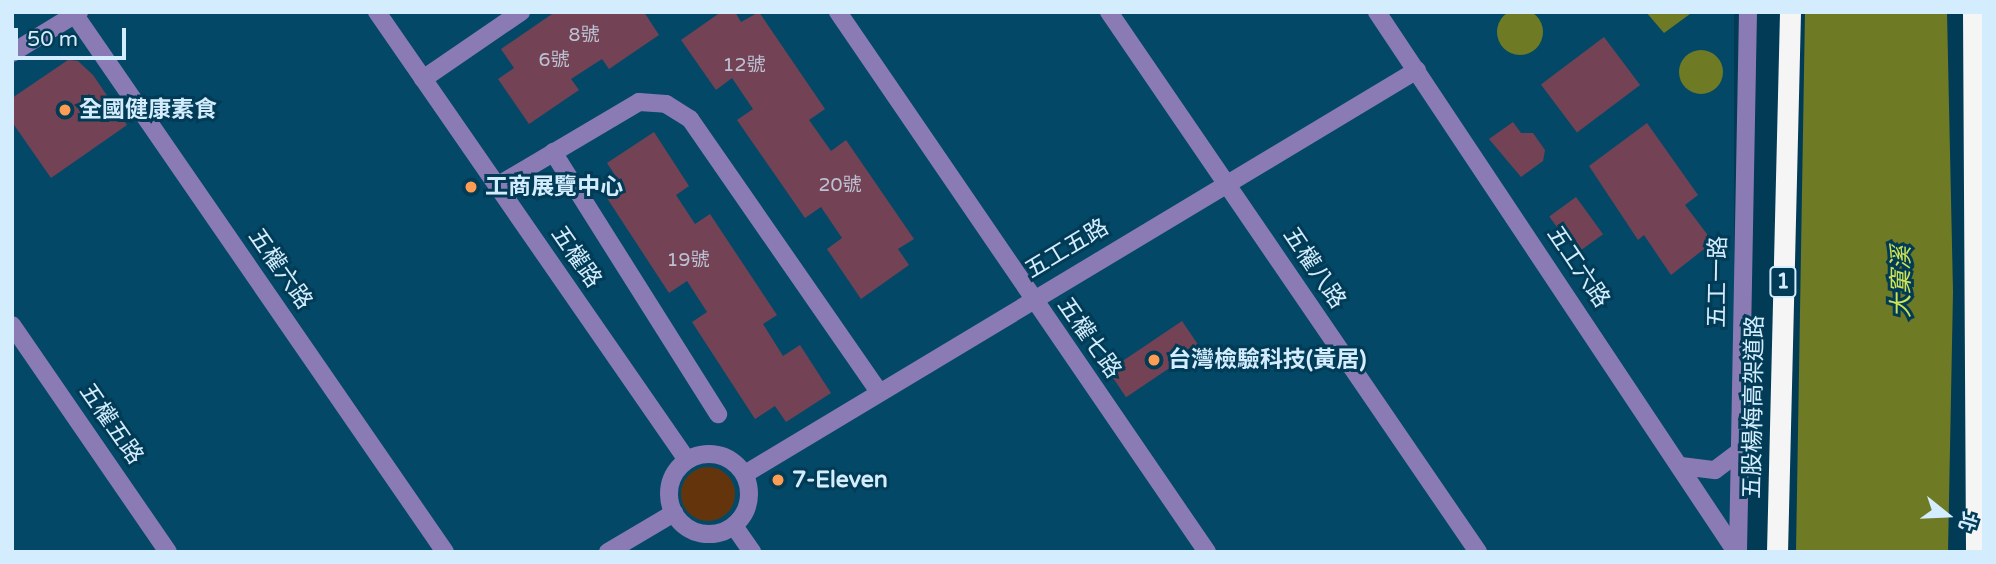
<!DOCTYPE html>
<meta charset="utf-8">
<style>
body{margin:0}
#map{position:relative;width:1996px;height:564px;overflow:hidden;background:#023b56;font-family:"Varela Round","Noto Sans TC",sans-serif}
div>[style]{position:absolute}
.built>*{inset:0;background:#044867;transform-origin:0 0}
.green>*{inset:0;background:#64350d}
.round{border-radius:50%}
.water>*{inset:0;background:#6f7a25}
.building>*{inset:0;background:#734355;transform-origin:0 0}
.minor>*{height:18px;margin:-9px;padding:0 9px;transform-origin:9px;border-radius:9px;background:#8b7bb5}
.minor>.ring{margin:-9px;padding:0;box-sizing:content-box;background:none;border:18px solid #8b7bb5;border-radius:50%}
.highway>*{height:21px;margin:-10.5px;padding:0 10.5px;transform-origin:10.5px;border-radius:10.5px;background:#f5f5f5}
.dots>*{width:19px;height:19px;translate:-50% -50%;box-sizing:border-box;border:4px solid #023b56;border-radius:50%}
span{translate:-50% -50%;white-space:nowrap;text-align:center;line-height:1.15;-webkit-text-stroke:6px #023b56;paint-order:stroke}
.number-label{font-size:19px;color:#bcc2d4}
.number-label span{-webkit-text-stroke-width:0}
.shield-label span{padding:2px 5px;background:#023b56;border:2px solid;border-radius:5px;-webkit-text-stroke-width:0}
.shield-label{font-size:21px;color:#d4edfe;font-weight:700}
.poi-label{font-size:23px;color:#d4edfe;font-weight:700}
.left{translate:0 -50%;text-align:left}
.street-label{font-size:23px;color:#d4edfe}
.water-label{font-size:24px;color:#cfe353;font-style:italic}
.frame{position:absolute;inset:0;border:14px solid #d4edfe;pointer-events:none}
.north{position:absolute;left:1912px;top:480px;width:70px;height:70px;-webkit-text-stroke:5px #023b56;paint-order:stroke;rotate:108deg;font-size:19px;font-weight:700;line-height:28px;text-align:center;color:#d4edfe}
.north::after{content:'';display:block;margin:auto;width:24px;height:32px;background:#d4edfe;clip-path:polygon(50% 0,100% 100%,50% 72%,0 100%)}
.scale{position:absolute;left:14px;top:28px;width:112px;height:32px;box-sizing:border-box;border:4px solid #d4edfe;border-top:0;padding-left:9px;font-size:21px;line-height:24px;white-space:nowrap;color:#d4edfe;-webkit-text-stroke:5px #023b56;paint-order:stroke}
</style>
<div id="map">
<div class="built">
<i style="left:12px;top:12px;width:1722px;height:540px"></i>
</div>
<div class="green">
<i class="round" style="left:681px;top:467px;width:54px;height:54px"></i>
</div>
<div class="water">
<i class="round" style="left:1497px;top:9px;width:46px;height:46px"></i>
<i style="clip-path:polygon(1646px 12px,1689px 12px,1690px 14px,1664px 33px)"></i>
<i style="clip-path:polygon(1805px 12px,1947px 12px,1953px 292px,1948px 552px,1796px 552px)"></i>
<i class="round" style="left:1679px;top:50px;width:44px;height:44px"></i>
</div>
<div class="building">
<i style="clip-path:polygon(555px 12px,644px 12px,659px 35px,609px 69px,602px 59px,571px 79px,579px 90px,529px 124px,498px 79px,514px 68px,501px 49px)"></i>
<i style="clip-path:polygon(721px 12px,735px 12px,741px 22px,759px 12px,825px 109px,809px 120px,831px 151px,846px 140px,914px 239px,898px 249px,909px 265px,861px 299px,827px 249px,842px 238px,821px 207px,805px 218px,737px 120px,753px 109px,732px 78px,716px 90px,681px 40px)"></i>
<i style="left:1604px;top:37px;width:60px;height:79px;rotate:53deg"></i>
<i style="clip-path:polygon(68px 60px,78px 61px,93px 75px,127px 125px,51px 178px,12px 122px,12px 98px)"></i>
<i style="clip-path:polygon(1513px 122px,1521px 133px,1533px 133px,1545px 150px,1543px 161px,1521px 177px,1489px 139px)"></i>
<i style="clip-path:polygon(1647px 123px,1698px 195px,1685px 205px,1713px 242px,1671px 275px,1644px 235px,1638px 240px,1589px 166px)"></i>
<i style="clip-path:polygon(654px 132px,689px 186px,676px 195px,695px 224px,710px 214px,777px 315px,763px 324px,783px 356px,800px 345px,831px 393px,786px 422px,775px 406px,755px 419px,692px 322px,707px 312px,687px 281px,669px 293px,603px 192px,619px 181px,607px 163px)"></i>
<i style="left:1576px;top:197px;width:46px;height:33px;rotate:54deg"></i>
<i style="left:1182px;top:321px;width:32px;height:89px;rotate:56deg"></i>
</div>
<div class="minor">
<i style="left:377px;top:12px;width:545px;rotate:55.32deg"></i>
<i style="left:838px;top:12px;width:654px;rotate:55.65deg"></i>
<i style="left:1109px;top:12px;width:654px;rotate:55.65deg"></i>
<i style="left:1377px;top:12px;width:648px;rotate:56.38deg"></i>
<i style="left:75px;top:15px;width:652px;rotate:55.43deg"></i>
<i style="left:12px;top:53px;width:79px;rotate:-31.5deg"></i>
<i style="left:423px;top:79px;width:119px;rotate:-34.4deg"></i>
<i style="left:553px;top:152px;width:310px;rotate:57.8deg"></i>
<i style="left:497px;top:186px;width:165px;rotate:-30.6deg"></i>
<i style="left:639px;top:102px;width:27px;rotate:4deg"></i>
<i style="left:666px;top:104px;width:28px;rotate:32deg"></i>
<i style="left:690px;top:119px;width:332px;rotate:55.3deg"></i>
<i style="left:12px;top:325px;width:275px;rotate:55.5deg"></i>
<i class="ring" style="left:669px;top:454px;width:62px;height:62px"></i>
<i style="left:1681px;top:466px;width:34px;rotate:7deg"></i>
<i style="left:1715px;top:470px;width:30px;rotate:-37deg"></i>
<i style="left:745px;top:474px;width:784px;rotate:-31.01deg"></i>
<i style="left:734px;top:526px;width:32px;rotate:55deg"></i>
<i style="left:608px;top:552px;width:77px;rotate:-30.6deg"></i>
<i style="left:1738px;top:552px;width:540px;rotate:-88.94deg"></i>
</div>
<div class="highway">
<i style="left:1973px;top:12px;width:540px;rotate:89.68deg"></i>
<i style="left:1777px;top:552px;width:540px;rotate:-88.62deg"></i>
</div>
<div class="dots">
<i style="left:65px;top:110px;background:#fc9d53"></i>
<i style="left:471px;top:187px;background:#fc9d53"></i>
<i style="left:1154px;top:360px;background:#fc9d53"></i>
<i style="left:778px;top:480px;background:#fc9d53"></i>
</div>
<div class="number-label">
<span style="left:584px;top:36px">8號</span>
<span style="left:554px;top:61px">6號</span>
<span style="left:744px;top:66px">12號</span>
<span style="left:840px;top:186px">20號</span>
<span style="left:688px;top:261px">19號</span>
</div>
<div class="shield-label">
<span style="left:1783px;top:282px">1</span>
</div>
<div class="poi-label">
<span class="left" style="left:79px;top:110px">全國健康素食</span>
<span class="left" style="left:485px;top:187px">工商展覽中心</span>
<span class="left" style="left:1168px;top:360px">台灣檢驗科技(黃居)</span>
<span class="left" style="left:792px;top:480px">7-Eleven</span>
</div>
<div class="street-label">
<span style="left:1067px;top:249px;rotate:-31deg">五工五路</span>
<span style="left:576px;top:257px;rotate:55deg">五權路</span>
<span style="left:1578px;top:267px;rotate:56deg">五工六路</span>
<span style="left:1314px;top:268px;rotate:56deg">五權八路</span>
<span style="left:280px;top:269px;rotate:55deg">五權六路</span>
<span style="left:1718px;top:282px;rotate:-89deg">五工一路</span>
<span style="left:1089px;top:338px;rotate:55deg">五權七路</span>
<span style="left:1754px;top:407px;rotate:-89deg">五股楊梅高架道路</span>
<span style="left:111px;top:424px;rotate:55deg">五權五路</span>
</div>
<div class="water-label">
<span style="left:1902px;top:282px;rotate:-90deg">大窠溪</span>
</div>
<div class="frame"></div>
<div class="north">北</div>
<div class="scale">50 m</div>
</div>
